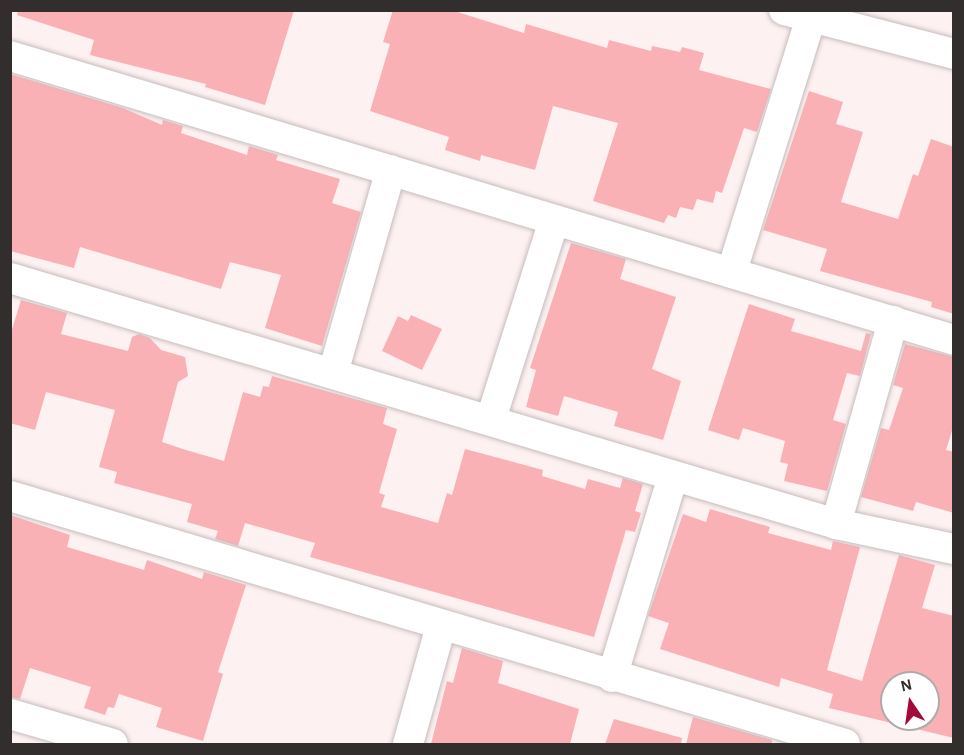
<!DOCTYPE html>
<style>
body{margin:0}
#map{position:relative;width:964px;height:755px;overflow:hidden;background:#fdf1f1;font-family:"Alegreya Sans",sans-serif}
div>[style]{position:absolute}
.building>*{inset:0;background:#fab1b6}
.roads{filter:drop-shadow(0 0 2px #c7bcbc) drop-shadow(0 0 2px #c7bcbc)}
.street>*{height:30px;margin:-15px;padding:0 15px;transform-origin:15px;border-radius:15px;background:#fff}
span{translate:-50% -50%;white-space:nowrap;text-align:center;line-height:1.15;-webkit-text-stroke:4.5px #fff;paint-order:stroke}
.frame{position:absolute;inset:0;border:12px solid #332e2e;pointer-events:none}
.north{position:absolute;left:880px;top:671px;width:60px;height:60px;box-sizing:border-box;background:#fff;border:2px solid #adabab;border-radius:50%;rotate:347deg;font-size:16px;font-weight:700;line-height:24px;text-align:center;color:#332e2e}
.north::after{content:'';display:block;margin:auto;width:21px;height:27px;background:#a40937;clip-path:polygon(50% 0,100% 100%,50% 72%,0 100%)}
</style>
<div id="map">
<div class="building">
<i style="clip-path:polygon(18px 10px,294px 10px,265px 105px,205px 87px,206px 84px,90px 55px,94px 40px,17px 15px)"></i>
<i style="clip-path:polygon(393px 10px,451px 10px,524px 33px,526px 24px,607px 48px,609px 40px,651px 51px,652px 46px,680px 52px,682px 47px,704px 53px,699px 70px,771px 89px,757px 132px,744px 128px,722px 193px,716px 191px,713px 203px,697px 199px,693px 210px,680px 207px,676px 218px,668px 215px,664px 223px,593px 201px,618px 123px,553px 106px,535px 170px,481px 155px,480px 161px,445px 150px,449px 137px,370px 111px,390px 44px,383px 42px)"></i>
<i style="clip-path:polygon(10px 74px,123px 108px,162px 125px,163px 120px,183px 126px,181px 133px,247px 155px,249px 146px,278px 155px,276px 160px,340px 179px,332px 203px,361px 212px,322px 346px,265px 328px,281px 275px,230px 262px,221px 289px,80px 247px,74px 268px,10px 251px)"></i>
<i style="clip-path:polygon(809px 91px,843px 102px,836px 124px,863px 132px,841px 202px,898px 219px,913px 174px,918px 176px,931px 139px,954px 147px,954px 314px,931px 307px,932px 302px,820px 271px,827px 249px,763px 230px)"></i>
<i style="clip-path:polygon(571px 243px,626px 259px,620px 279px,676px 297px,652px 369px,681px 381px,663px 440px,614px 426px,618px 412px,564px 396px,558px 416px,526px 407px,536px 370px,530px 368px)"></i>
<i style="clip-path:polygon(21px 300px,67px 313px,61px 334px,128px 351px,132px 337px,139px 334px,150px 338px,161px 350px,185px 357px,188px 376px,178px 382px,162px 442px,186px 450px,224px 461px,243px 392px,260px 397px,263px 386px,269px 387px,272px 376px,387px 408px,383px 424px,397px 429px,379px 493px,385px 495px,381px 507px,438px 523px,447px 493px,452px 495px,465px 449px,543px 470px,542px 476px,585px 489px,588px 479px,620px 488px,623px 478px,643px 484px,635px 511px,641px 513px,635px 532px,626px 530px,594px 637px,310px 557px,315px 543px,245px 523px,238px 546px,215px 539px,218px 531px,187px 522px,192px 504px,114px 483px,117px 472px,99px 467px,115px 410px,46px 392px,35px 430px,10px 423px,10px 336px)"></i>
<i style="clip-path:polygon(749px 304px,795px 319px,791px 331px,861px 351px,866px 333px,871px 334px,860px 376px,847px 373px,833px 420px,846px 424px,827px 491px,784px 481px,788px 464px,780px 462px,785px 441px,743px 428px,739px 440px,708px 430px)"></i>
<i style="clip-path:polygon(411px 315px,442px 329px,422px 370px,382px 351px,398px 316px,408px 321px)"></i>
<i style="clip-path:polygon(905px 344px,954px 357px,954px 424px,946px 450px,954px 452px,954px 513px,916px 502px,913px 511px,861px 497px,881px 428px,889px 430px,903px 388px,893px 385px)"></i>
<i style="clip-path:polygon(evenodd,710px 509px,770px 527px,768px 533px,831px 550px,833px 541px,860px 547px,827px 670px,862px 681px,899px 555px,935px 565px,922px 608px,954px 616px,954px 738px,829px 708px,833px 694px,781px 678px,779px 687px,660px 649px,669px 623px,648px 616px,683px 514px,706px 522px,710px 509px,892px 683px,928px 683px,928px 719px,892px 719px,892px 683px)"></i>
<i style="clip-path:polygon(10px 515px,70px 535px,67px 547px,144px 570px,147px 560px,202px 579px,204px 572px,246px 585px,218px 672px,223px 674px,203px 741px,156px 727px,162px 708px,119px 694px,114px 708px,108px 707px,105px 715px,84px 708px,91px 687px,30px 668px,20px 699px,10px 697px)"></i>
<i style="clip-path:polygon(462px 648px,503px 661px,498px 683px,579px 709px,570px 744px,431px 744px,447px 681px,453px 683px)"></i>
<i style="clip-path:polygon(693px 717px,772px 740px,772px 744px,686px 744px)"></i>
<i style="clip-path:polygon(614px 719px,682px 738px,681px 744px,605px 744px)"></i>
</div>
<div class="roads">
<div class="street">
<i style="left:784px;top:10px;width:176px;rotate:14.5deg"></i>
<i style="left:10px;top:56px;width:986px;rotate:16.74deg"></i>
<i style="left:732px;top:271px;width:265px;rotate:-72.7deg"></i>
<i style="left:10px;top:278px;width:862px;rotate:16.58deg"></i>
<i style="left:836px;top:524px;width:121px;rotate:12deg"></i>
<i style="left:333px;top:373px;width:211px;rotate:-74.1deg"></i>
<i style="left:491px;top:419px;width:209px;rotate:-72.4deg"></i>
<i style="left:10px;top:496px;width:871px;rotate:16.54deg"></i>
<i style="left:836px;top:524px;width:211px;rotate:-74.3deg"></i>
<i style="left:612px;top:677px;width:210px;rotate:-73.1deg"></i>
<i style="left:10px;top:714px;width:107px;rotate:16.2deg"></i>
<i style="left:408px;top:744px;width:123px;rotate:-74.4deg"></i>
</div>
</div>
<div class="frame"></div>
<div class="north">N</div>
</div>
